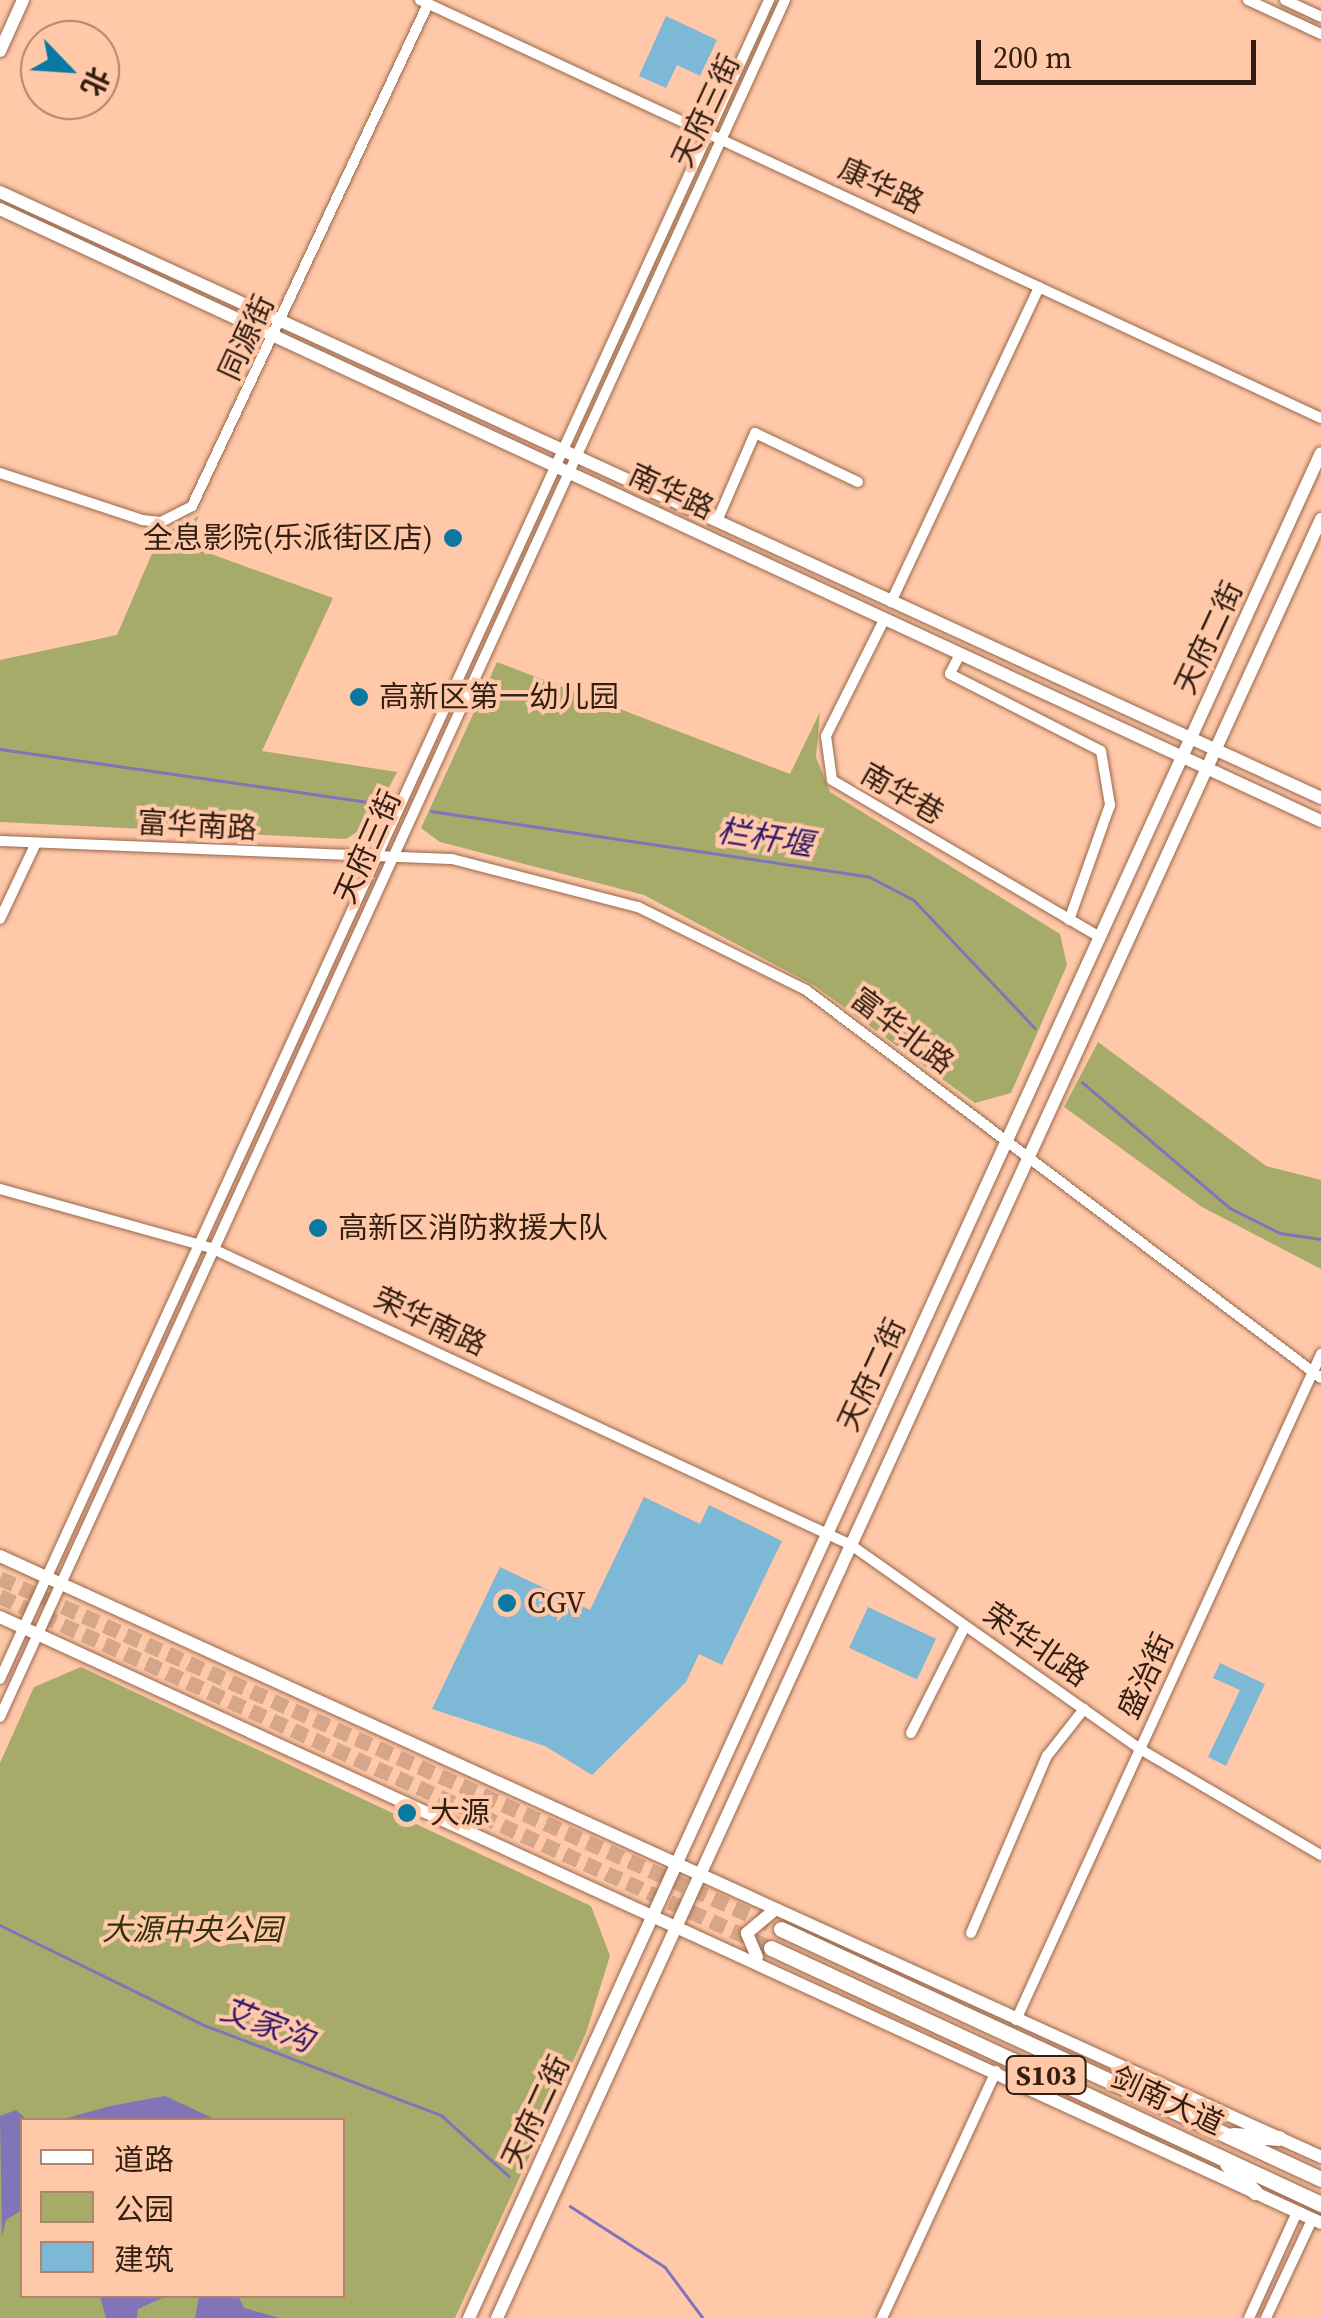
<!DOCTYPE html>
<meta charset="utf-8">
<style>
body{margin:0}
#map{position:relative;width:1321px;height:2318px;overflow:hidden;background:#ffc8a8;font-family:"Source Serif 4","Noto Sans SC",serif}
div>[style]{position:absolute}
.green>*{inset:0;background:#a7ab6a}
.water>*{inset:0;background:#8174b8}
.stream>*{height:2.5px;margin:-1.25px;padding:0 1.25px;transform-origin:1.25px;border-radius:1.25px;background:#8174b8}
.building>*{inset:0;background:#7db8d7;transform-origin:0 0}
.highway-tunnel>*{height:15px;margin-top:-7.5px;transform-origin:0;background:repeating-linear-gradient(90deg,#d6a68a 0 15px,transparent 0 23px)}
.roads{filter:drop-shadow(0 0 2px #98674a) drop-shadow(0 0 2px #98674a)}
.minor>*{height:10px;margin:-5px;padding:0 5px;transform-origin:5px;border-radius:5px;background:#fff}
.major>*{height:12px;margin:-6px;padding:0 6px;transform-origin:6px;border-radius:6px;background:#fff}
.highway>*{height:15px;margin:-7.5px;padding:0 7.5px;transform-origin:7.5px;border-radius:7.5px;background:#fff}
.dots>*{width:28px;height:28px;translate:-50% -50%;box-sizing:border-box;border:5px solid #ffc8a8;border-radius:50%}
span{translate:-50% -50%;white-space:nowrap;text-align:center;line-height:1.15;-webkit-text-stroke:8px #ffc8a8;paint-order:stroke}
.shield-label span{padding:2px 8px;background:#ffc8a8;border:2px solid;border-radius:8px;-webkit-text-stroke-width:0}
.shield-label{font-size:28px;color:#321f12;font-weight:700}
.street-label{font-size:30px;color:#321f12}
.poi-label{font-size:30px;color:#321f12}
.right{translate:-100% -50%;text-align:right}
.left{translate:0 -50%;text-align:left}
.park-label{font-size:30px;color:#31330f;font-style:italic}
.water-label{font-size:32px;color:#34196c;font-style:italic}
.legend{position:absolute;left:20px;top:2118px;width:325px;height:180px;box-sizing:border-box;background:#ffc8a8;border:2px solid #ad846c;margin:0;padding:12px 18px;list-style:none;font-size:30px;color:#321f12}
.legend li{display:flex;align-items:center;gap:20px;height:50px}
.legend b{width:50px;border:2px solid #ad846c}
.north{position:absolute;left:20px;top:20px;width:100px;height:100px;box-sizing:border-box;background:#ffc8a8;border:2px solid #ad846c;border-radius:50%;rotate:115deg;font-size:28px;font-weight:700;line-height:40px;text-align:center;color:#321f12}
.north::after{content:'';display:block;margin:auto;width:35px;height:45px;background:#0979a2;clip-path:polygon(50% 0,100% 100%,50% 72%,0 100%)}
.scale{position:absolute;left:976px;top:40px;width:280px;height:45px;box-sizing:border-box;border:5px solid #321f12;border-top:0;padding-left:12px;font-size:30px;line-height:35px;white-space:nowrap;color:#321f12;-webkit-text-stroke:8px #ffc8a8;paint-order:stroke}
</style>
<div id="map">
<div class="green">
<i style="clip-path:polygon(199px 516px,186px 545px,333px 598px,262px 751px,397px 772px,371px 823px,346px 839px,0 822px,0 660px,117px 635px,160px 535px)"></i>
<i style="clip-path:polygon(497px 662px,790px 774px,820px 712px,816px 757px,830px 792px,1060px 934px,1067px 965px,1011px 1093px,975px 1103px,815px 986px,644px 895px,440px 842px,421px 828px)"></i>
<i style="clip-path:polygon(1098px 1042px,1266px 1166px,1321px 1180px,1321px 1269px,1202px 1207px,1064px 1107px)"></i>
<i style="clip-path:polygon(evenodd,81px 1667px,591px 1906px,610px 1956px,586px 2033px,455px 2318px,0 2318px,0 1763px,34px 1687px,81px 1667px,22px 2120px,342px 2120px,342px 2296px,22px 2296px,22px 2120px)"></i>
</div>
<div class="water">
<i style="clip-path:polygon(165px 2096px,217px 2120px,60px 2120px,110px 2106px)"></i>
<i style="clip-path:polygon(16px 2110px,27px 2120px,22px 2210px,6px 2220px,2px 2236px,0 2116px)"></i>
<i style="clip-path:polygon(100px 2296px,167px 2296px,138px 2309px,137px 2318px,106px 2318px)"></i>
<i style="clip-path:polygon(199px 2296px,238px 2296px,244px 2308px,279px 2318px,195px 2318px)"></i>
</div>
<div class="stream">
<i style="left:0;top:749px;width:385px;rotate:8.2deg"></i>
<i style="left:431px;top:811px;width:442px;rotate:8.5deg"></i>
<i style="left:868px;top:876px;width:52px;rotate:27.6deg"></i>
<i style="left:914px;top:900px;width:176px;rotate:46.6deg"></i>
<i style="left:1082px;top:1082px;width:194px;rotate:40.4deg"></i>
<i style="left:1230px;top:1208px;width:56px;rotate:26.6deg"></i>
<i style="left:1280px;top:1233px;width:41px;rotate:8.3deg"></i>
<i style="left:0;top:1925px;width:227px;rotate:26.1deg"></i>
<i style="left:204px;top:2025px;width:254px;rotate:20.8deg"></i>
<i style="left:441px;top:2115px;width:91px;rotate:41.9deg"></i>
<i style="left:570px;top:2206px;width:113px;rotate:32.7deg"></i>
<i style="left:665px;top:2267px;width:64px;rotate:53.3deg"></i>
</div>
<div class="building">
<i style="clip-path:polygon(666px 16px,717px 40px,700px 76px,677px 65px,666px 88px,639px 76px)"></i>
<i style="clip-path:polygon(644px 1497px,700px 1524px,709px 1505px,782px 1541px,722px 1665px,699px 1654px,686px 1682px,592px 1775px,545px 1746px,432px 1709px,500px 1567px,590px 1610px)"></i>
<i style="left:868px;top:1607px;width:75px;height:45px;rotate:25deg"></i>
<i style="clip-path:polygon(1220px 1663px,1265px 1684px,1226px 1766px,1208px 1757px,1240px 1690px,1213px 1678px)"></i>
</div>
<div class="highway-tunnel">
<i style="left:0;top:1578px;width:856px;rotate:24.2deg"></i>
<i style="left:0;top:1596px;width:848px;rotate:24.54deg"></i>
</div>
<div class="roads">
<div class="minor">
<i style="left:420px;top:0;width:993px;rotate:24.89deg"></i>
<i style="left:1248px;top:0;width:81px;rotate:25deg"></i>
<i style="left:1285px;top:0;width:40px;rotate:25deg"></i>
<i style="left:0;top:473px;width:150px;rotate:18.3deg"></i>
<i style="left:142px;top:520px;width:19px;rotate:6deg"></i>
<i style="left:161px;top:522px;width:35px;rotate:-27deg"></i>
<i style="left:192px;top:506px;width:555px;rotate:-64.82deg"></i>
<i style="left:717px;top:521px;width:96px;rotate:-66.6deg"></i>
<i style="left:755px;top:433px;width:114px;rotate:25.4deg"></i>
<i style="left:891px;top:602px;width:348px;rotate:-64.8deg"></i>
<i style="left:884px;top:620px;width:130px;rotate:116.6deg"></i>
<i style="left:826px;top:736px;width:44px;rotate:82.2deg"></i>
<i style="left:832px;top:780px;width:311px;rotate:30.4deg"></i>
<i style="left:959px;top:656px;width:20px;rotate:117deg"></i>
<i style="left:950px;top:674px;width:169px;rotate:27deg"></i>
<i style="left:1101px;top:751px;width:55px;rotate:80.5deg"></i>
<i style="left:1110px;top:805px;width:122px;rotate:109.6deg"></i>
<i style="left:0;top:841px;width:452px;rotate:2.3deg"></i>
<i style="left:452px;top:859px;width:192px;rotate:14.5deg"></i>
<i style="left:638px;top:907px;width:187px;rotate:26.3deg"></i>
<i style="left:806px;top:990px;width:645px;rotate:36.99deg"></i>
<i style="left:0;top:919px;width:84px;rotate:-64.7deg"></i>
<i style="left:0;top:1189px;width:219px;rotate:15.6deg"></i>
<i style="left:211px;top:1248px;width:706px;rotate:24.89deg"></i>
<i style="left:851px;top:1545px;width:354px;rotate:35.2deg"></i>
<i style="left:1140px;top:1749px;width:210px;rotate:30.4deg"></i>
<i style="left:0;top:1679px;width:1847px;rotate:-65.39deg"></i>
<i style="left:0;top:1717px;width:1888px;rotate:-65.43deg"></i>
<i style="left:911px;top:1733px;width:120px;rotate:-63.2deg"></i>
<i style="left:971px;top:1933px;width:193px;rotate:-66.8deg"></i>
<i style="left:1047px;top:1756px;width:60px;rotate:-51.8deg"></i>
<i style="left:1016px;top:2020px;width:733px;rotate:-65.39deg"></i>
<i style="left:882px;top:2318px;width:272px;rotate:-65.2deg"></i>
<i style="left:1249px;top:2318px;width:116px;rotate:-65.6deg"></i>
<i style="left:1266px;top:2318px;width:108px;rotate:-64.9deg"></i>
</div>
<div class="major">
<i style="left:0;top:51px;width:56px;rotate:-65.7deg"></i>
<i style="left:0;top:192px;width:1453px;rotate:24.64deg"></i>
<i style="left:0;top:209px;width:1456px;rotate:24.86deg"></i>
<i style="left:0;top:1556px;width:1451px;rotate:24.46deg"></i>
<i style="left:0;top:1617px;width:1453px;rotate:24.64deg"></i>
<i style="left:757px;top:1957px;width:26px;rotate:-113deg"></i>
<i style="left:747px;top:1933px;width:33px;rotate:-40deg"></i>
<i style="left:469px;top:2318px;width:2050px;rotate:-65.45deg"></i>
<i style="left:497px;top:2318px;width:1979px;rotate:-65.39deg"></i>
</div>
<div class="highway">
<i style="left:781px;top:1929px;width:595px;rotate:24.84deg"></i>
<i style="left:771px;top:1948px;width:607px;rotate:24.96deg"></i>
<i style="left:1233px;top:2135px;width:46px;rotate:3.7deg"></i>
<i style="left:1227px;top:2164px;width:40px;rotate:45deg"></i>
</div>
</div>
<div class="dots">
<i style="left:453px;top:538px;background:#0979a2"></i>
<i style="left:359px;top:697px;background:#0979a2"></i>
<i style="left:318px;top:1228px;background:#0979a2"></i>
<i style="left:507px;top:1603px;background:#0979a2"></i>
<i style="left:407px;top:1813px;background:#0979a2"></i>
</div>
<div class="shield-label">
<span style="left:1046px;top:2075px">S103</span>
</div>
<div class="street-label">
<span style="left:706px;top:111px;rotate:-65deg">天府三街</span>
<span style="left:881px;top:186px;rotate:25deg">康华路</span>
<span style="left:247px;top:338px;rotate:-65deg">同源街</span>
<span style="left:671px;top:492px;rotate:25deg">南华路</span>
<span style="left:1209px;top:638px;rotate:-65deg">天府二街</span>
<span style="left:902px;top:794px;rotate:30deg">南华巷</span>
<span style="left:197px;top:826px;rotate:3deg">富华南路</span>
<span style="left:368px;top:847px;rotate:-66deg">天府三街</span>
<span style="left:902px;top:1031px;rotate:37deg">富华北路</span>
<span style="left:430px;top:1322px;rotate:25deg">荣华南路</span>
<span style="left:872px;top:1375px;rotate:-65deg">天府二街</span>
<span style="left:1036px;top:1645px;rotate:35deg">荣华北路</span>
<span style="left:1146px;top:1676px;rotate:-65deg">盛治街</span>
<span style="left:1167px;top:2101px;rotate:25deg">剑南大道</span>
<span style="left:536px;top:2112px;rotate:-65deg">天府二街</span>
</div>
<div class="poi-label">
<span class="right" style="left:433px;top:538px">全息影院(乐派街区店)</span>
<span class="left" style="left:379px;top:697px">高新区第一幼儿园</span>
<span class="left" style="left:338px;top:1228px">高新区消防救援大队</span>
<span class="left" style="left:527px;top:1603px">CGV</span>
<span class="left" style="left:430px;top:1813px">大源</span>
</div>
<div class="park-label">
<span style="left:192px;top:1930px">大源中央公园</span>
</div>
<div class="water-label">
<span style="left:765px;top:838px;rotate:9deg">栏杆堰</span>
<span style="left:267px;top:2025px;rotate:21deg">艾家沟</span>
</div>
<ul class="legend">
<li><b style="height:12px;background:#fff"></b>道路</li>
<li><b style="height:28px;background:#a7ab6a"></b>公园</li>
<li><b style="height:28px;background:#7db8d7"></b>建筑</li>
</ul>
<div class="north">北</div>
<div class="scale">200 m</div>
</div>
